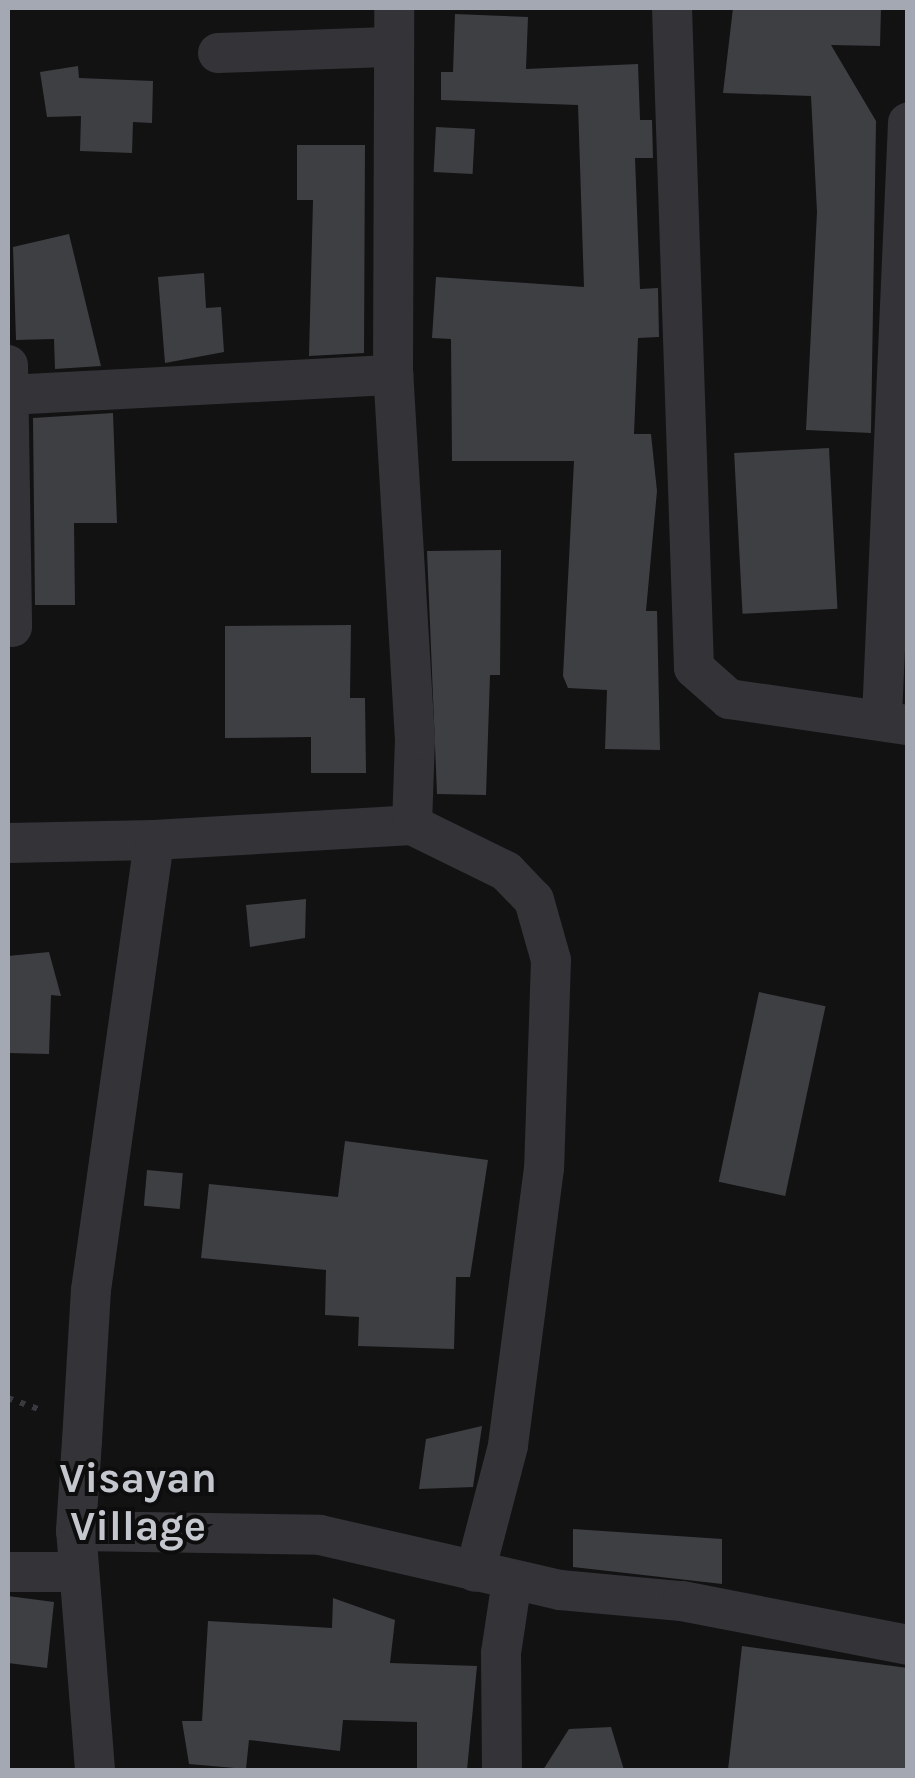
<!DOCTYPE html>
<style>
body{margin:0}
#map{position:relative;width:915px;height:1778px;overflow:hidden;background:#121213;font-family:Karla,sans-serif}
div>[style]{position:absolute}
.building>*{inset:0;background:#3e3f43;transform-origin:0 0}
.path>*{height:6px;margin-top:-3px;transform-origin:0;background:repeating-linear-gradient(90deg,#393a3f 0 5px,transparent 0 13px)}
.street>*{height:40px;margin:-20px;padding:0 20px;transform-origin:20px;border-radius:20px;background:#333338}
span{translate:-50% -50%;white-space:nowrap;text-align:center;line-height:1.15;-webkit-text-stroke:8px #0d0d0e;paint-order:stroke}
.district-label{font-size:42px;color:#c5c7cf;font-weight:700}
.frame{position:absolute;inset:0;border:10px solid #a4a8b3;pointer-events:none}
</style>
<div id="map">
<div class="building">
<i style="clip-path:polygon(733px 8px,881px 8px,880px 46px,831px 45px,876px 121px,871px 433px,806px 430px,817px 212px,811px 96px,723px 93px)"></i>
<i style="clip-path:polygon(455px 14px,528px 17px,526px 69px,638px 64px,640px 120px,652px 120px,653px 158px,635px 158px,640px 289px,658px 288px,659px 337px,638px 338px,634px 434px,651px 434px,657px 491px,646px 611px,657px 611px,660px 750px,605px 749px,607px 690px,568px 688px,563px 676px,574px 461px,452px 461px,451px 339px,432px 338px,436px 277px,584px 287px,578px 105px,441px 100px,441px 72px,453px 72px)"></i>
<i style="clip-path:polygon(78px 66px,79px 78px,153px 81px,152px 123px,133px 122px,132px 153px,80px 151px,81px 116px,47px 117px,40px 72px)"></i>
<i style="left:436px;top:127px;width:39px;height:45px;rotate:3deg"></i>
<i style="clip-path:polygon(297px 145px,365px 145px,364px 353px,309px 356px,313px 200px,297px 200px)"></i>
<i style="clip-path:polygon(69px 234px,101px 366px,55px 369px,54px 339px,16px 340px,13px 247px)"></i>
<i style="clip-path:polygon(204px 273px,206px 308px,221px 307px,224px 352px,165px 363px,158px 277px)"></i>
<i style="clip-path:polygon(113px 413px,117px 523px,74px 523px,75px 605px,35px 605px,33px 418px)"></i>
<i style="left:829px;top:448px;width:161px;height:95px;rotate:87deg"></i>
<i style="clip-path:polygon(501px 550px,500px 675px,490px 675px,486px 795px,437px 794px,427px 551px)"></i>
<i style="clip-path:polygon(351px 625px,350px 698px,365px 698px,366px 773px,311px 773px,311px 737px,225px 738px,225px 626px)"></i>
<i style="clip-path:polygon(306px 899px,305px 938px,250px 947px,246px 905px)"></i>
<i style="clip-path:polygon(49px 952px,61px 996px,51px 995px,49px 1054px,8px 1053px,8px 956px)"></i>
<i style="left:759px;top:992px;width:68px;height:194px;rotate:12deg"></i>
<i style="clip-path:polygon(345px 1141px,488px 1160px,470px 1277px,456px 1277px,454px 1349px,358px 1346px,359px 1317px,325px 1315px,326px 1270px,201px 1258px,209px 1184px,338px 1197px)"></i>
<i style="left:147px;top:1170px;width:36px;height:36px;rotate:5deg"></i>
<i style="clip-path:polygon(482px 1426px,473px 1487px,419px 1489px,426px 1439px)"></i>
<i style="clip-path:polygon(573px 1529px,722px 1539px,722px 1584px,573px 1567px)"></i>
<i style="clip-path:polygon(8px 1596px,54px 1602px,47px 1668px,8px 1663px)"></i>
<i style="clip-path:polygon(333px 1598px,395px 1620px,390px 1663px,477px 1666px,467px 1770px,417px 1770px,417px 1722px,343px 1720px,340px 1751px,249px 1740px,246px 1769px,189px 1764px,182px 1721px,202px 1721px,208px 1621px,332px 1628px)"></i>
<i style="clip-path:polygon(742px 1646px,908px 1668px,908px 1770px,728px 1770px)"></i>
<i style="clip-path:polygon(611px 1727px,624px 1770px,543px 1770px,569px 1729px)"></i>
</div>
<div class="path">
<i style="left:8px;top:1398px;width:35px;rotate:20deg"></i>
</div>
<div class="street">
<i style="left:672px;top:8px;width:660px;rotate:88.09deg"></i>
<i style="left:694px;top:668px;width:47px;rotate:41.5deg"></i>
<i style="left:729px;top:699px;width:181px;rotate:8.3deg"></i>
<i style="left:218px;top:53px;width:176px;rotate:-2deg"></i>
<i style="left:8px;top:365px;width:262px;rotate:89.1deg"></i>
<i style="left:8px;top:395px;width:386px;rotate:-3deg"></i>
<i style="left:882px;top:718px;width:596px;rotate:-87.5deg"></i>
<i style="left:412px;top:825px;width:105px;rotate:26.1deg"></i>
<i style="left:506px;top:871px;width:40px;rotate:46deg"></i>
<i style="left:534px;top:900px;width:62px;rotate:74.2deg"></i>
<i style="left:551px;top:960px;width:208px;rotate:91.9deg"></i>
<i style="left:544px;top:1168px;width:280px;rotate:97.4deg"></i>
<i style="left:508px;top:1446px;width:130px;rotate:104.7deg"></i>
<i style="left:8px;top:843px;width:146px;rotate:-1.2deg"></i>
<i style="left:76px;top:1531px;width:244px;rotate:0.9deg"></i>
<i style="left:320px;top:1535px;width:246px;rotate:12.9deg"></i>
<i style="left:560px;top:1590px;width:122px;rotate:5.2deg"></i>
<i style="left:682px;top:1601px;width:230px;rotate:11deg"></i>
<i style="left:8px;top:1572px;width:71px"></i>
<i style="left:95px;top:1770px;width:240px;rotate:-94.5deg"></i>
<i style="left:76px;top:1531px;width:90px;rotate:-86.2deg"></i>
<i style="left:82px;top:1441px;width:151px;rotate:-86.6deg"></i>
<i style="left:91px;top:1290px;width:454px;rotate:-82deg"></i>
<i style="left:154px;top:840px;width:258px;rotate:-3.3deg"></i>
<i style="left:412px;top:825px;width:85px;rotate:-88deg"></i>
<i style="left:415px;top:740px;width:366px;rotate:-93.4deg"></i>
<i style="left:393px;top:375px;width:367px;rotate:-89.8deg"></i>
<i style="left:502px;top:1770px;width:117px;rotate:-90.5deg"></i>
<i style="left:501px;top:1653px;width:74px;rotate:-81.4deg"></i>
</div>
<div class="district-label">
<span style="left:138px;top:1502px">Visayan<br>Village</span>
</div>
<div class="frame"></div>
</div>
